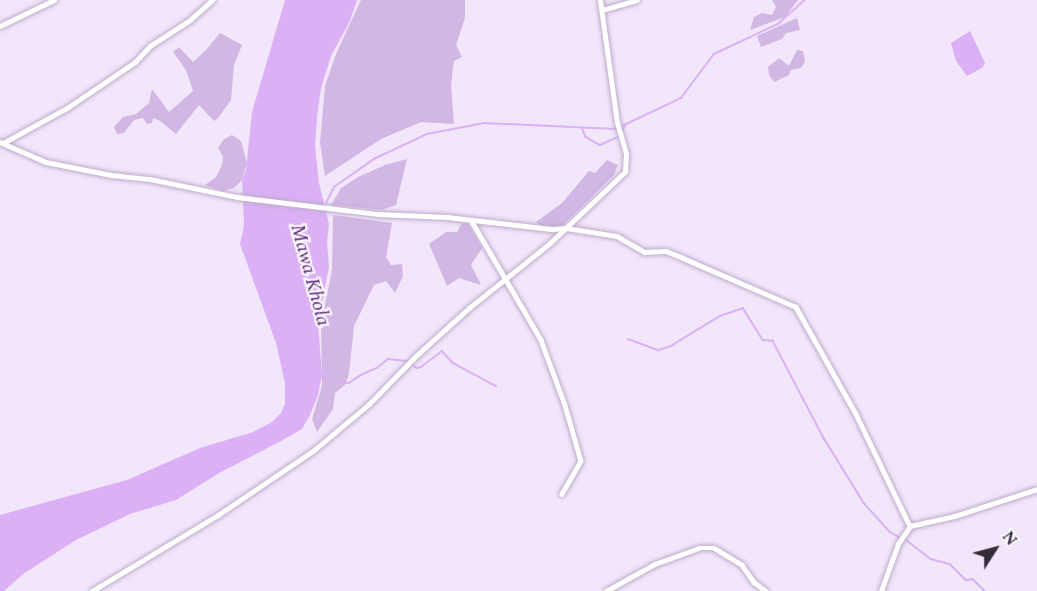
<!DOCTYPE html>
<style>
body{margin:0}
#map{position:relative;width:1037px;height:591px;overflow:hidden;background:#f2e7fa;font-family:Spectral,serif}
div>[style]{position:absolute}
.green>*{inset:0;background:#d2b6e4}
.water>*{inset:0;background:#dbb0f6}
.stream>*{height:1.5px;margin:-0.75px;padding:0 0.75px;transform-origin:0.75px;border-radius:0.75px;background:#dbb0f6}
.roads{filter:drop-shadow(0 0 2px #bfaccc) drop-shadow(0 0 2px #bfaccc)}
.street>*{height:4.5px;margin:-2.25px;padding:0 2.25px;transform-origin:2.25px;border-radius:2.25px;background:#fff}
span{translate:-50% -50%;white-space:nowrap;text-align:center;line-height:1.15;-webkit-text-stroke:4.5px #fbf7fe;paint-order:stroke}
.water-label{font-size:20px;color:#5e297a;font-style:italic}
.north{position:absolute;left:965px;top:519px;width:60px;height:60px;-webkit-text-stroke:4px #fbf7fe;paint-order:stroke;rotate:54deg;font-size:16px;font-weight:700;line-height:24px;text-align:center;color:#342d39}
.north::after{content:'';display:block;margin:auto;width:21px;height:27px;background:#342d39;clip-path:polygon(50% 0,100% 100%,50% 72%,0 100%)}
</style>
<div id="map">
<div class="green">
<i style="clip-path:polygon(361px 0,465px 0,465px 18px,456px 45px,462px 57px,454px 61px,451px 85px,454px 124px,421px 122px,381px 139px,325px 176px,320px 143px,325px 86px,336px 54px)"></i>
<i style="clip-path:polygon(772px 0,798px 0,785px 17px,750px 30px,754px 17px,762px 13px,772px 15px,776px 7px)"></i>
<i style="clip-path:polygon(797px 18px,800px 30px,786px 33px,782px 39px,761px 47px,757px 36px)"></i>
<i style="clip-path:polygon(220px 33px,242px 45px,234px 65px,231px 100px,218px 118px,214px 121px,199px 105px,176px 134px,160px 121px,153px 118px,152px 123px,147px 124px,143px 118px,134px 120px,124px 133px,117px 134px,114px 127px,123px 117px,136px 114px,149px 103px,152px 89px,169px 112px,193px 91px,186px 70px,173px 52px,179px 47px,193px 62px,206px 50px)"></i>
<i style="clip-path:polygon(797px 50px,803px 51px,805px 62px,801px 68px,791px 70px,789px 75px,774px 82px,769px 75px,768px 67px,779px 58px,789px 66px)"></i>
<i style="clip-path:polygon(232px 135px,241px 141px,247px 163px,242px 180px,234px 188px,223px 191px,205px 185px,216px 177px,222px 165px,223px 157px,218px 148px,224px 139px)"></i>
<i style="clip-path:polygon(407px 159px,396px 205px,381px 210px,331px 205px,341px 188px,358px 177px,385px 165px)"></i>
<i style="clip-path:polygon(607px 160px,618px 165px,614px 175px,561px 227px,541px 226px,536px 222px,562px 203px,589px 171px,595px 173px)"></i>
<i style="clip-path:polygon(333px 215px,392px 223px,386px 257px,391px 265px,402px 264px,403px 276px,395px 293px,386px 281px,374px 285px,354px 326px,349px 374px,345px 385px,335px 393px,333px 409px,317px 432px,312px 419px,322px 386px,321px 324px,332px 270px)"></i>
<i style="clip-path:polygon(462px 223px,468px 224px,482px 248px,471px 265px,481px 285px,459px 278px,447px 286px,429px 244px,446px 232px,457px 232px)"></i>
</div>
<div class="water">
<i style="clip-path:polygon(285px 0,357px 0,350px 21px,331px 56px,321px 88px,317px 117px,315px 146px,319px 183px,329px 224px,327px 242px,329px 267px,318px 323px,322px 375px,318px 395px,310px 415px,302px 429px,281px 441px,219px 473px,176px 500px,130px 514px,76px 540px,23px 574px,4px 591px,0 591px,0 515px,127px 480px,200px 448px,253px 432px,272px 422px,281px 413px,285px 404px,285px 383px,276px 343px,240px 244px,244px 226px,242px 180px,246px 170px,252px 112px)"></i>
<i style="clip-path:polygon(970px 31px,985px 63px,982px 68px,967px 76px,956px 61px,951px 43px)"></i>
</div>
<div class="stream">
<i style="left:620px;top:127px;width:68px;rotate:-25.4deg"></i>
<i style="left:681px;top:98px;width:55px;rotate:-53.1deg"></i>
<i style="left:714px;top:54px;width:71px;rotate:-25.1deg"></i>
<i style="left:778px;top:24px;width:36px;rotate:-42deg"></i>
<i style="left:582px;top:128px;width:10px;rotate:66deg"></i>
<i style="left:586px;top:137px;width:16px;rotate:30deg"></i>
<i style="left:600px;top:145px;width:20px;rotate:-24deg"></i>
<i style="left:621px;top:133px;width:10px;rotate:-61deg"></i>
<i style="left:326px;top:203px;width:18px;rotate:-63deg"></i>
<i style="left:334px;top:187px;width:49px;rotate:-35deg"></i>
<i style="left:374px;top:159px;width:59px;rotate:-25.3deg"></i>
<i style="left:427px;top:134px;width:58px;rotate:-10.9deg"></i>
<i style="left:484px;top:123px;width:132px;rotate:2.6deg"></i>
<i style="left:628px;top:339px;width:33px;rotate:20deg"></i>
<i style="left:659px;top:350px;width:13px;rotate:-18deg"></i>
<i style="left:671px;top:346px;width:57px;rotate:-31.5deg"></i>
<i style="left:720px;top:316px;width:24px;rotate:-19deg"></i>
<i style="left:743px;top:308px;width:38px;rotate:58deg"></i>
<i style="left:763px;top:340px;width:10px;rotate:6deg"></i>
<i style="left:773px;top:341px;width:110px;rotate:62.3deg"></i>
<i style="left:824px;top:438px;width:76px;rotate:58.4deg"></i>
<i style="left:864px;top:503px;width:39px;rotate:48deg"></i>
<i style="left:890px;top:532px;width:10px;rotate:29deg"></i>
<i style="left:411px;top:364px;width:7px;rotate:34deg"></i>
<i style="left:417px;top:368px;width:4px;rotate:-14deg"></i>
<i style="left:421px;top:367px;width:26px;rotate:-37deg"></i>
<i style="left:442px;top:351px;width:16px;rotate:47deg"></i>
<i style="left:453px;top:363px;width:49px;rotate:28.1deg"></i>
<i style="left:321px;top:375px;width:5px"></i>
<i style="left:326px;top:375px;width:12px;rotate:35deg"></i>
<i style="left:336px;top:382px;width:13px;rotate:4deg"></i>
<i style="left:349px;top:383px;width:14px;rotate:-34deg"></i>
<i style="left:361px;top:375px;width:17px;rotate:-24deg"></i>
<i style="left:377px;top:368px;width:14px;rotate:-39deg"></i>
<i style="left:388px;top:359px;width:19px;rotate:6deg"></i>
<i style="left:904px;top:538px;width:34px;rotate:38deg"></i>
<i style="left:931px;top:559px;width:20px;rotate:15deg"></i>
<i style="left:950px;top:564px;width:23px;rotate:45deg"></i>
<i style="left:966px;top:580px;width:7px;rotate:-8deg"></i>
<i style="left:973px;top:579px;width:17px;rotate:45deg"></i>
</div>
<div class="roads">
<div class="street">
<i style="left:602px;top:10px;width:36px;rotate:-16deg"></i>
<i style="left:0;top:26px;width:60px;rotate:-25.7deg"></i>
<i style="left:0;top:142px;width:50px;rotate:23.5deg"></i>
<i style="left:46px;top:162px;width:66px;rotate:11.3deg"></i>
<i style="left:111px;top:175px;width:39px;rotate:6deg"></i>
<i style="left:150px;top:179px;width:89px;rotate:11.7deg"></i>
<i style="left:237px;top:197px;width:142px;rotate:6.9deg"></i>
<i style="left:378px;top:214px;width:69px;rotate:2.5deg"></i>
<i style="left:447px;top:217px;width:107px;rotate:6.5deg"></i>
<i style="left:553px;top:229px;width:13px;rotate:-4deg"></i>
<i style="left:566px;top:228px;width:52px;rotate:8.9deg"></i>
<i style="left:617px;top:236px;width:32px;rotate:30deg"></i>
<i style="left:645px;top:252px;width:21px;rotate:-3deg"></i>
<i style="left:666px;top:251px;width:18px;rotate:22deg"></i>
<i style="left:683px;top:258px;width:123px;rotate:23.4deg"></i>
<i style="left:796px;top:307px;width:123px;rotate:60.7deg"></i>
<i style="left:856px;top:414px;width:124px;rotate:64.3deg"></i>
<i style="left:3px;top:143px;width:73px;rotate:-28.7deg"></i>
<i style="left:67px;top:108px;width:82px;rotate:-34.1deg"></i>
<i style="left:135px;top:62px;width:22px;rotate:-47deg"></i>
<i style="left:150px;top:46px;width:48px;rotate:-33deg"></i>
<i style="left:190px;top:20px;width:30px;rotate:-42deg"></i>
<i style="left:471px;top:220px;width:139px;rotate:59.7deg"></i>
<i style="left:541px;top:340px;width:69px;rotate:69.7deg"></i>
<i style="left:565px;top:405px;width:58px;rotate:74.1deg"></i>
<i style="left:581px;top:461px;width:38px;rotate:120deg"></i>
<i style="left:92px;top:591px;width:147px;rotate:-31.1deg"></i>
<i style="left:218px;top:515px;width:115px;rotate:-34deg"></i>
<i style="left:313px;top:451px;width:72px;rotate:-39.9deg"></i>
<i style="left:368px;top:405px;width:70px;rotate:-45.6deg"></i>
<i style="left:417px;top:355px;width:70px;rotate:-42.1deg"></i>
<i style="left:469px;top:308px;width:102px;rotate:-38.7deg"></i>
<i style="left:549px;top:244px;width:105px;rotate:-43.5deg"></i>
<i style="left:625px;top:172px;width:18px;rotate:-87deg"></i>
<i style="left:626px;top:154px;width:32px;rotate:-106deg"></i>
<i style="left:617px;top:123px;width:124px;rotate:-97.9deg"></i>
<i style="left:606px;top:591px;width:56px;rotate:-28.9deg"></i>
<i style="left:655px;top:564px;width:47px;rotate:-20deg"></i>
<i style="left:699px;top:548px;width:15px"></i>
<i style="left:714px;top:548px;width:33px;rotate:31deg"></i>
<i style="left:742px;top:565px;width:21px;rotate:55deg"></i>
<i style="left:754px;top:582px;width:15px;rotate:37deg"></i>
<i style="left:881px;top:591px;width:50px;rotate:-70.1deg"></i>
<i style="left:898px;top:544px;width:22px;rotate:-56deg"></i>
<i style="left:910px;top:526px;width:46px;rotate:-12.5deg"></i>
<i style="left:955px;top:516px;width:86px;rotate:-18.2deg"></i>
</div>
</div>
<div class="water-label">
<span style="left:310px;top:275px;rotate:75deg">Mawa Khola</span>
</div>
<div class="north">N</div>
</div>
